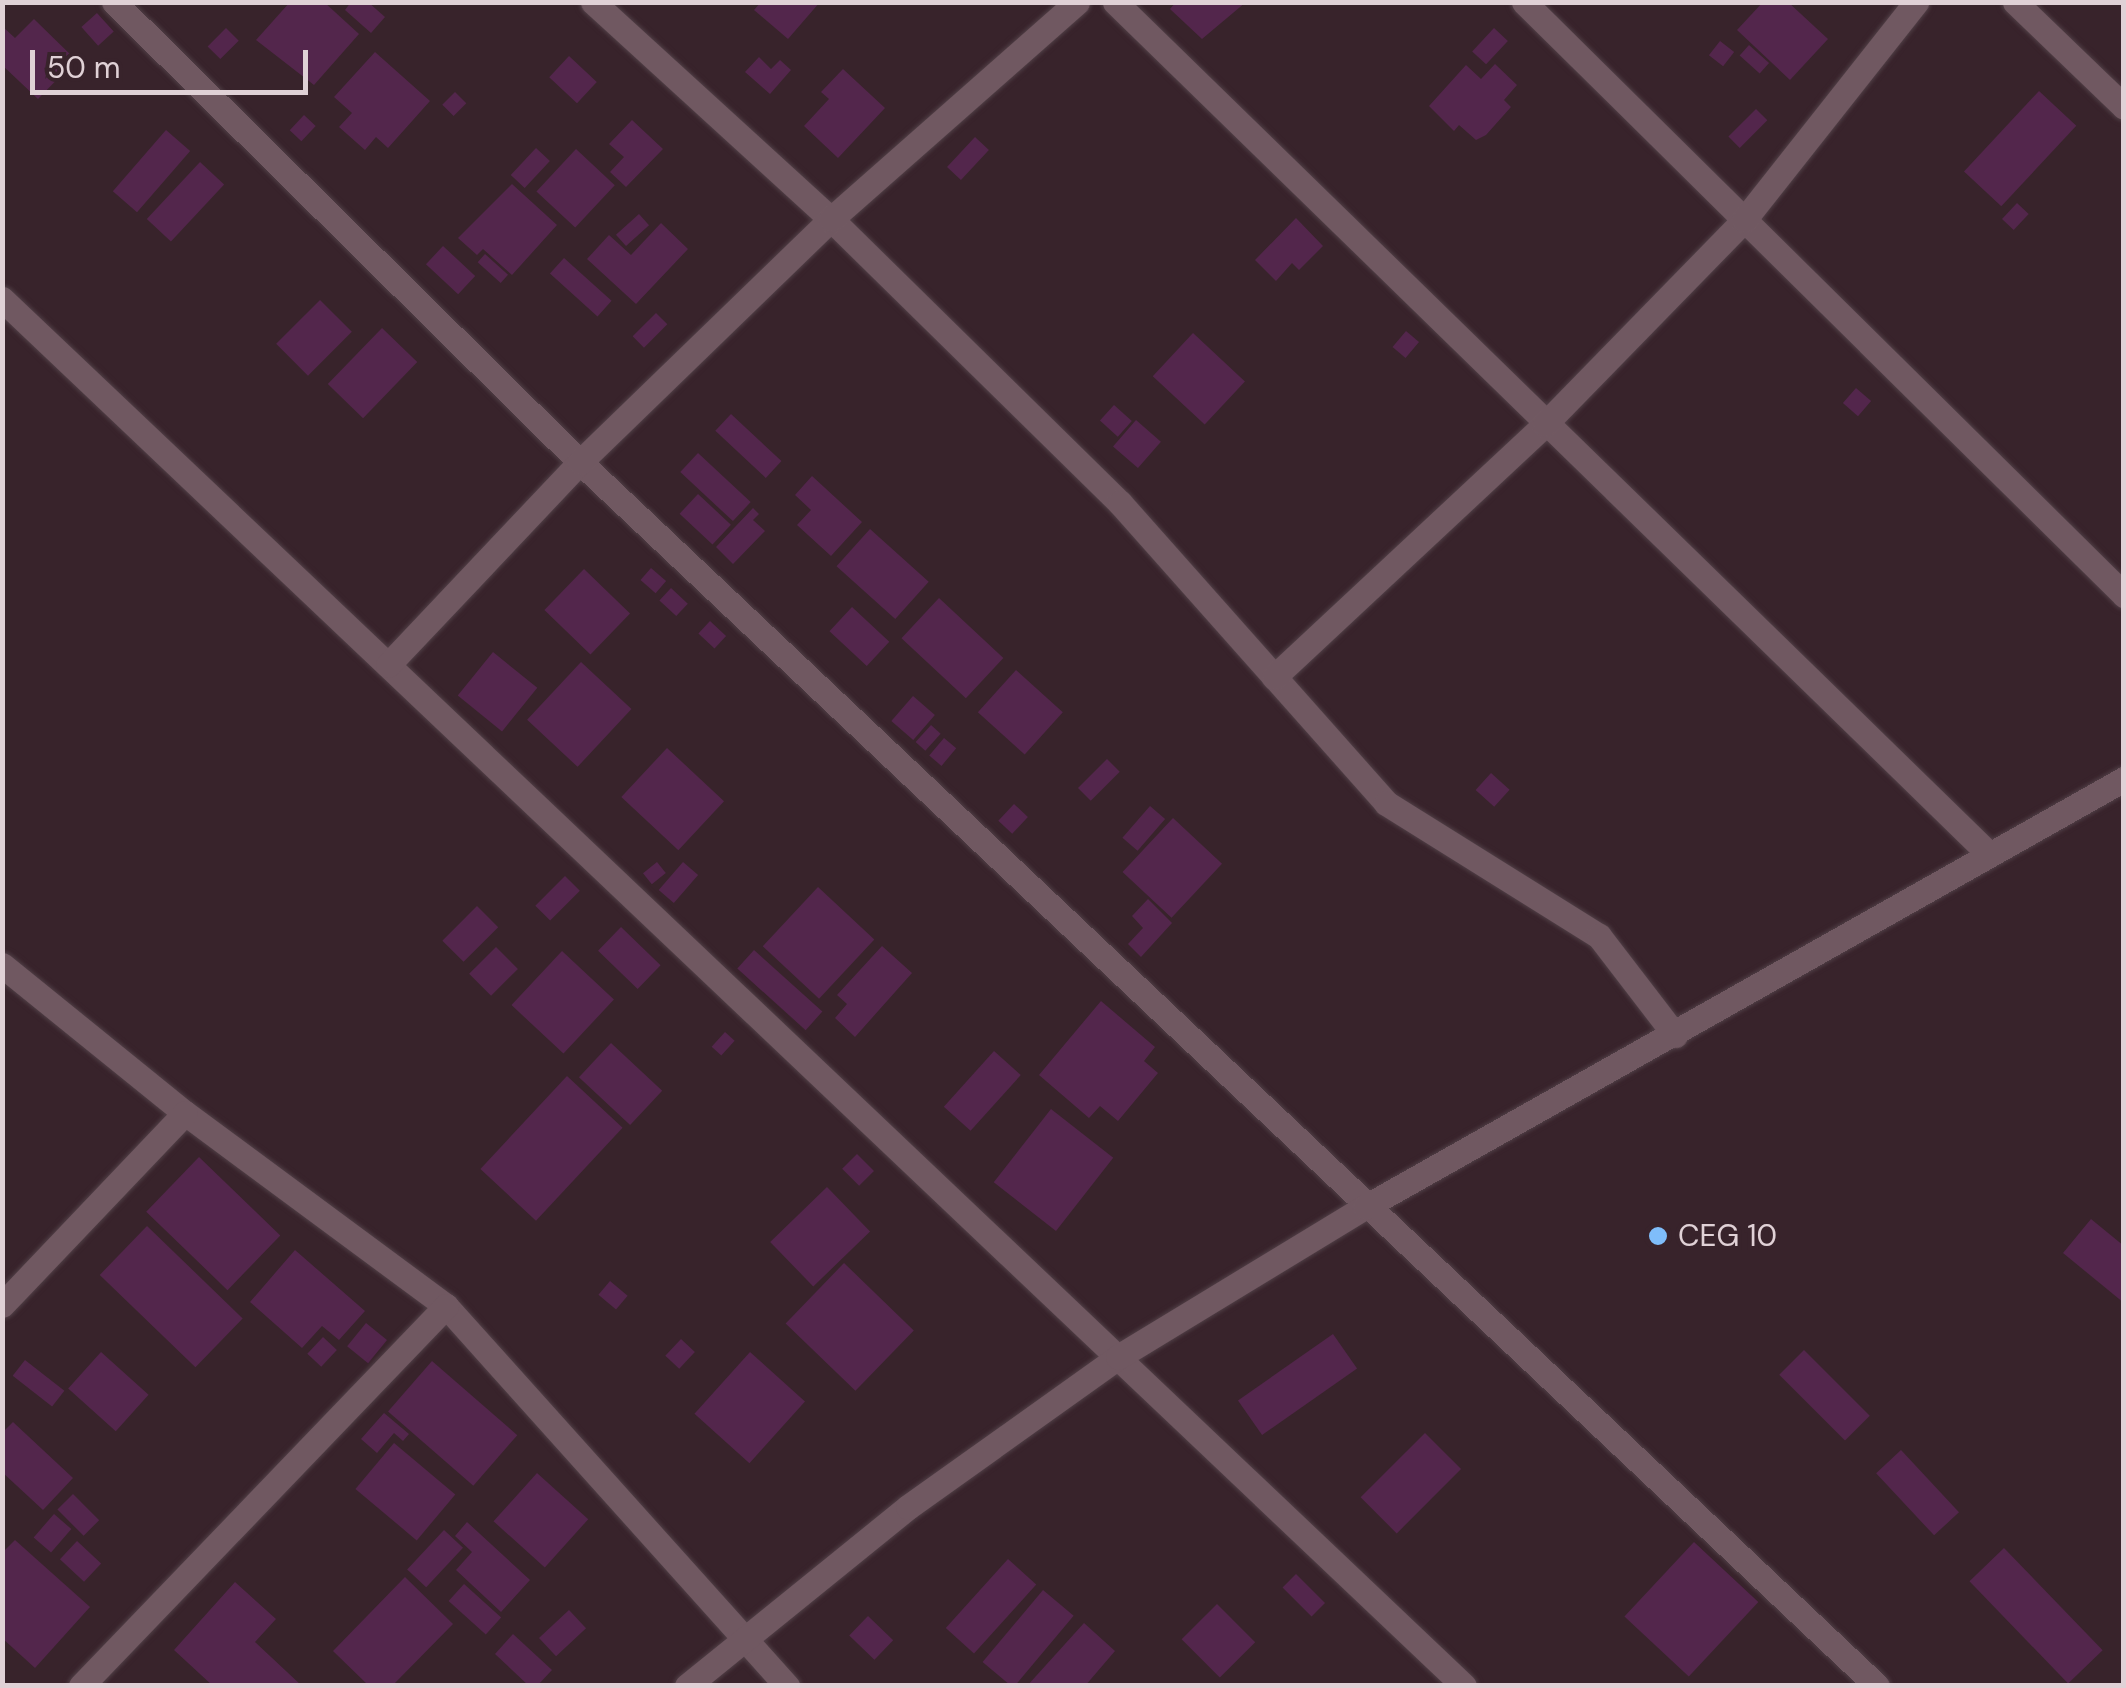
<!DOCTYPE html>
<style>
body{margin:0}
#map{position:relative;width:2126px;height:1688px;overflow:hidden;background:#38232b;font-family:"DM Sans",sans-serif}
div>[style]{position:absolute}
.building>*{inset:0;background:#53264c;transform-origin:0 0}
.roads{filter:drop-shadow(0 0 2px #503f46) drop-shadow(0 0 2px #503f46)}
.minor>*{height:25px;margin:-12.5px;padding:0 12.5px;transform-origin:12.5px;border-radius:12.5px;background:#705861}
.tertiary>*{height:25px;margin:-12.5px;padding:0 12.5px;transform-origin:12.5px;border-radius:12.5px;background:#705861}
.dots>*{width:28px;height:28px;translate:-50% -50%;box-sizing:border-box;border:5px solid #38232b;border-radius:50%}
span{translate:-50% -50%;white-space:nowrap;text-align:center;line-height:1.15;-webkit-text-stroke:8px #38232b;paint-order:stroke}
.poi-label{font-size:30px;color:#e0d1d6}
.left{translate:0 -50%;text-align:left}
.frame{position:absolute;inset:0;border:5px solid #e0d1d6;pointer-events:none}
.scale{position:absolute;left:30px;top:50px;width:278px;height:45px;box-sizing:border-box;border:5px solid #e0d1d6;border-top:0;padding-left:12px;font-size:30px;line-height:35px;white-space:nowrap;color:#e0d1d6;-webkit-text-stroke:8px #38232b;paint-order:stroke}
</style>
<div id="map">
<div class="building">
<i style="clip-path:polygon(290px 2px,324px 2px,359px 34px,314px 85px,256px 40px)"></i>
<i style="clip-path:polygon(351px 2px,368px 2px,385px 17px,371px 33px,345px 10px)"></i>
<i style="clip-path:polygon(761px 2px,820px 2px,788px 39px,754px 10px)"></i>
<i style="clip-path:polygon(1176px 2px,1246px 2px,1202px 39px,1170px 9px)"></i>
<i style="clip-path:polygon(1763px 2px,1788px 2px,1828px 39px,1790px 80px,1737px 30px)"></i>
<i style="left:97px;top:13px;width:25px;height:21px;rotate:48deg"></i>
<i style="clip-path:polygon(34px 19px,76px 60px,38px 99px,2px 65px,2px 26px,15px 38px)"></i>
<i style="left:226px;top:28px;width:18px;height:26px;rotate:45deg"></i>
<i style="left:1494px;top:28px;width:19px;height:32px;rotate:43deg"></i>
<i style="left:1720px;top:41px;width:18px;height:18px;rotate:38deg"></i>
<i style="left:1749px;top:45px;width:27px;height:14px;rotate:42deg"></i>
<i style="clip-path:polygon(375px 52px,430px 101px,388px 148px,376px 137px,365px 150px,339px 127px,352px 113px,334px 97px)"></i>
<i style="left:569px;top:56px;width:38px;height:29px;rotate:43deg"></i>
<i style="clip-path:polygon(759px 57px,771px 69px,780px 60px,791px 70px,770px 94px,745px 72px)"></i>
<i style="clip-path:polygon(1495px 64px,1517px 85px,1504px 100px,1511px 107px,1486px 135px,1476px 140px,1459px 125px,1454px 131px,1429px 106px,1466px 65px,1481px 79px)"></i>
<i style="clip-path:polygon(843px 69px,885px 108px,838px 158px,804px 126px,829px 99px,821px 92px)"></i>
<i style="left:2039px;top:91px;width:51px;height:110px;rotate:43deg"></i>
<i style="left:455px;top:92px;width:16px;height:18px;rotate:45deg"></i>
<i style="left:1756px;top:109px;width:16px;height:39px;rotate:45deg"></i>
<i style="left:304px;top:115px;width:16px;height:21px;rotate:43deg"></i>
<i style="clip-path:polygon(632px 120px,663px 149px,626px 187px,610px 172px,624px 157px,609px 144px)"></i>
<i style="left:166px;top:130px;width:32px;height:81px;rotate:41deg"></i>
<i style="left:975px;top:137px;width:19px;height:41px;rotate:43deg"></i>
<i style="left:536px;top:148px;width:19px;height:37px;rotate:43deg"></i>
<i style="left:576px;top:149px;width:53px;height:58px;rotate:43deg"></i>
<i style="left:200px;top:162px;width:33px;height:78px;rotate:43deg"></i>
<i style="clip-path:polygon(512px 184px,557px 225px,512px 275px,483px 249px,477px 255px,458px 238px)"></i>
<i style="left:2017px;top:203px;width:16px;height:22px;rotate:43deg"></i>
<i style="left:639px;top:214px;width:15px;height:31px;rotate:48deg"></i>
<i style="clip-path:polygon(1296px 218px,1323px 246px,1299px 270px,1292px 263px,1276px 281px,1255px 260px)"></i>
<i style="clip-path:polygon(661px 223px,688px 249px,636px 304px,587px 259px,609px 235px,631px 255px)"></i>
<i style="left:443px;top:246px;width:44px;height:25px;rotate:43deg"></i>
<i style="left:485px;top:254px;width:31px;height:11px;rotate:42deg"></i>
<i style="left:564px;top:258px;width:64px;height:21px;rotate:42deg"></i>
<i style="left:320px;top:300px;width:45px;height:62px;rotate:45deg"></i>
<i style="left:656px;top:313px;width:16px;height:33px;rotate:45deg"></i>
<i style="left:382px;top:328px;width:49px;height:78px;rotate:44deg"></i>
<i style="left:1406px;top:331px;width:17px;height:21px;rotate:40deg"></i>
<i style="left:1193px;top:333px;width:71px;height:59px;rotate:43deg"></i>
<i style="left:1856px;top:388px;width:20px;height:20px;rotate:41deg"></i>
<i style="left:1114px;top:405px;width:24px;height:21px;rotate:42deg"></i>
<i style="left:731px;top:414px;width:69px;height:23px;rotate:43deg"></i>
<i style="left:1136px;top:420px;width:33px;height:35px;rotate:41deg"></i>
<i style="left:698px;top:453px;width:72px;height:26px;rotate:43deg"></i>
<i style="clip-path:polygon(812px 476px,862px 522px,831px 556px,797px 525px,811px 510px,795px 495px)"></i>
<i style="left:698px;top:494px;width:45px;height:27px;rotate:43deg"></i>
<i style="clip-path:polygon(753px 508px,759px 514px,753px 520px,765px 531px,733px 564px,716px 547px)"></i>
<i style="left:870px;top:529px;width:79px;height:50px;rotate:42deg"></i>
<i style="left:651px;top:568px;width:20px;height:16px;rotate:41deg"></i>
<i style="left:584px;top:569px;width:64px;height:57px;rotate:44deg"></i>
<i style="left:671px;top:588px;width:23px;height:17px;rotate:43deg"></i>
<i style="left:939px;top:598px;width:88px;height:55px;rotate:43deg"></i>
<i style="left:852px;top:607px;width:51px;height:33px;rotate:43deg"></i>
<i style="left:710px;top:621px;width:22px;height:17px;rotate:43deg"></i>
<i style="left:493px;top:652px;width:57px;height:56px;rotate:39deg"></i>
<i style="left:581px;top:662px;width:69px;height:79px;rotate:43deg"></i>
<i style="left:1016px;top:670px;width:63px;height:57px;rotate:42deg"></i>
<i style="left:913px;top:696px;width:29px;height:33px;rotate:41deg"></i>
<i style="left:931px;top:725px;width:13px;height:23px;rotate:42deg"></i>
<i style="left:944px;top:738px;width:16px;height:23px;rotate:40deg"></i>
<i style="left:667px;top:748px;width:78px;height:67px;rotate:43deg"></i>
<i style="left:1107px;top:759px;width:18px;height:41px;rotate:45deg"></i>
<i style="left:1491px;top:773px;width:25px;height:23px;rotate:42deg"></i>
<i style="left:1014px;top:804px;width:19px;height:23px;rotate:43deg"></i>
<i style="left:1150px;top:806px;width:20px;height:42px;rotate:41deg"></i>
<i style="left:1173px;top:818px;width:67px;height:74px;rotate:43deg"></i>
<i style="left:657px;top:862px;width:14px;height:18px;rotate:51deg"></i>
<i style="left:683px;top:862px;width:20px;height:37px;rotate:41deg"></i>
<i style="left:565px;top:876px;width:21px;height:42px;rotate:45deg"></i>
<i style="left:818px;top:887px;width:77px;height:81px;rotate:43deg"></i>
<i style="clip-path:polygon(1148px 899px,1172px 923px,1141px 957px,1128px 944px,1143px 928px,1132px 916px)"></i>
<i style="left:477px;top:906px;width:30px;height:49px;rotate:45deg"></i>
<i style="left:621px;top:927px;width:55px;height:33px;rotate:44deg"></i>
<i style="clip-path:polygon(882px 946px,912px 973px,855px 1037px,835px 1018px,847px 1004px,837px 995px)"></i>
<i style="left:496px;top:947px;width:31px;height:38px;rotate:45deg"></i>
<i style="left:754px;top:950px;width:92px;height:25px;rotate:42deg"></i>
<i style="left:562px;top:951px;width:71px;height:74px;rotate:43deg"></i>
<i style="clip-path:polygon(1101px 1001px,1155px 1047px,1144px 1061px,1158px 1073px,1118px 1121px,1100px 1106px,1089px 1118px,1039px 1075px)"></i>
<i style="left:725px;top:1032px;width:13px;height:20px;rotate:42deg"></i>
<i style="left:611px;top:1043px;width:70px;height:47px;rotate:43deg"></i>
<i style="left:994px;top:1051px;width:36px;height:75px;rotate:42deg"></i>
<i style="left:567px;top:1076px;width:76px;height:127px;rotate:43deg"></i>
<i style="left:1051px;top:1109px;width:79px;height:93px;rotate:38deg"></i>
<i style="left:857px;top:1154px;width:24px;height:21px;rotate:45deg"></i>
<i style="left:199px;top:1157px;width:113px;height:76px;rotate:44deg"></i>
<i style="left:827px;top:1187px;width:62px;height:79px;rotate:46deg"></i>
<i style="clip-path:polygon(2091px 1219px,2124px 1246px,2124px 1303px,2063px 1253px)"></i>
<i style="left:147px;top:1226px;width:133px;height:68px;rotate:44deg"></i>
<i style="clip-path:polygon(295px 1250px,365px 1311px,339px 1340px,322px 1326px,302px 1348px,250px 1302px)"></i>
<i style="left:844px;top:1263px;width:97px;height:84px;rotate:44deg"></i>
<i style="left:610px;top:1281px;width:23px;height:18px;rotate:40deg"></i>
<i style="left:366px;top:1323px;width:27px;height:30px;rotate:39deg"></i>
<i style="left:1333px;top:1334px;width:42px;height:116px;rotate:55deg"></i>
<i style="left:323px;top:1337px;width:19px;height:23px;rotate:43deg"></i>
<i style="left:681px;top:1339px;width:19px;height:23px;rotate:43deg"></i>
<i style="left:1804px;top:1350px;width:93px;height:35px;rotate:45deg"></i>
<i style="left:101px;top:1352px;width:64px;height:49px;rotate:42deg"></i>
<i style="left:750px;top:1352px;width:74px;height:83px;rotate:42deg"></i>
<i style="left:25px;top:1360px;width:50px;height:20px;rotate:38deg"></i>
<i style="left:432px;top:1361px;width:113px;height:67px;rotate:41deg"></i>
<i style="clip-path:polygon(384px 1413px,409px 1434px,403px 1441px,394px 1433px,377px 1453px,361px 1439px)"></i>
<i style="clip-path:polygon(13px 1422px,73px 1478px,43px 1510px,2px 1472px,2px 1433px)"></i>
<i style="left:1425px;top:1433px;width:51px;height:91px;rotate:45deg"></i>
<i style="left:394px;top:1443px;width:80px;height:60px;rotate:40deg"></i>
<i style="left:1901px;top:1450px;width:85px;height:34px;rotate:47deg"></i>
<i style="left:537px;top:1473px;width:69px;height:65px;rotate:42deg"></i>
<i style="left:73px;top:1494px;width:37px;height:22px;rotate:45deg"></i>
<i style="left:54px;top:1514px;width:23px;height:31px;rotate:41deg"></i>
<i style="clip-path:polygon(467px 1522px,530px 1580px,501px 1612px,456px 1570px,472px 1552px,455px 1536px)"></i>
<i style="left:444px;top:1530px;width:26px;height:54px;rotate:43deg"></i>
<i style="clip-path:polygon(15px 1540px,90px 1607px,35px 1668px,2px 1638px,2px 1553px)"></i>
<i style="left:77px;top:1541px;width:33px;height:25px;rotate:43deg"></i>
<i style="left:1694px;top:1542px;width:88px;height:102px;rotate:43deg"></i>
<i style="left:2004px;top:1548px;width:142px;height:48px;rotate:46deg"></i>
<i style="left:1008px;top:1559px;width:38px;height:93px;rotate:42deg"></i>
<i style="left:1296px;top:1574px;width:41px;height:19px;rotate:45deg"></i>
<i style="clip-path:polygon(405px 1577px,453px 1624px,392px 1686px,369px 1686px,333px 1651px)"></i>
<i style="clip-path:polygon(235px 1582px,276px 1619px,255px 1642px,302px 1686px,213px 1686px,174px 1650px)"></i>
<i style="left:464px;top:1584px;width:50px;height:23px;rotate:42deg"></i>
<i style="left:1043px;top:1590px;width:40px;height:94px;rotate:40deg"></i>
<i style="left:1217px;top:1604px;width:54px;height:50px;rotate:45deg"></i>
<i style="left:569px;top:1610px;width:25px;height:41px;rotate:47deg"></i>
<i style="left:868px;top:1616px;width:35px;height:27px;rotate:44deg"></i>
<i style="clip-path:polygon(1084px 1623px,1115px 1651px,1085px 1686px,1027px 1686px)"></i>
<i style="clip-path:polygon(513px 1634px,552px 1670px,537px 1686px,529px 1686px,495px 1654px)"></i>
</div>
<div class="roads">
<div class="minor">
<i style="left:114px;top:2px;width:655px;rotate:44.63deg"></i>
<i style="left:580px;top:462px;width:1783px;rotate:43.34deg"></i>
<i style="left:593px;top:2px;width:322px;rotate:42.4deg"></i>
<i style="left:831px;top:219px;width:405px;rotate:44.5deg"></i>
<i style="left:1120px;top:503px;width:401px;rotate:48.4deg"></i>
<i style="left:1386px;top:803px;width:251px;rotate:32deg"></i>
<i style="left:1599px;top:936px;width:125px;rotate:52.5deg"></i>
<i style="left:1115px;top:2px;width:1218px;rotate:44.27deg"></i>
<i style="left:1524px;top:2px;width:844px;rotate:44.66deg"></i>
<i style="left:2015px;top:2px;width:151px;rotate:43.9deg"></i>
<i style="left:2px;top:299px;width:2015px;rotate:43.49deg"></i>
<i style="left:388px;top:665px;width:279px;rotate:-46.6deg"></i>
<i style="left:580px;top:462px;width:349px;rotate:-44.1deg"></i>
<i style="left:831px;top:219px;width:328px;rotate:-41.4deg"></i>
<i style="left:1274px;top:677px;width:371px;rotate:-43deg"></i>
<i style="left:1545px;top:424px;width:285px;rotate:-45.7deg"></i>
<i style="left:1744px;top:220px;width:278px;rotate:-51.7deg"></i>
<i style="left:2px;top:965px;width:235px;rotate:39deg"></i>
<i style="left:185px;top:1113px;width:325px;rotate:36.5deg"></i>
<i style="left:446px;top:1306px;width:511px;rotate:48.1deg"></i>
<i style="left:2px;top:1305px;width:265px;rotate:-46.4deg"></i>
<i style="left:81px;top:1686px;width:527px;rotate:-46.15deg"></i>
</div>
<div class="tertiary">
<i style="left:687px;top:1686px;width:284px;rotate:-39deg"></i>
<i style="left:908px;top:1507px;width:258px;rotate:-35.5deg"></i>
<i style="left:1118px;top:1357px;width:289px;rotate:-31.3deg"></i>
<i style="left:1365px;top:1207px;width:871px;rotate:-29.42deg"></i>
</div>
</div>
<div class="dots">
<i style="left:1658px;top:1236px;background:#7fbdfa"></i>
</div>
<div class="poi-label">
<span class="left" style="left:1678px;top:1236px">CEG 10</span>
</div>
<div class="frame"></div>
<div class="scale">50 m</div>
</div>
